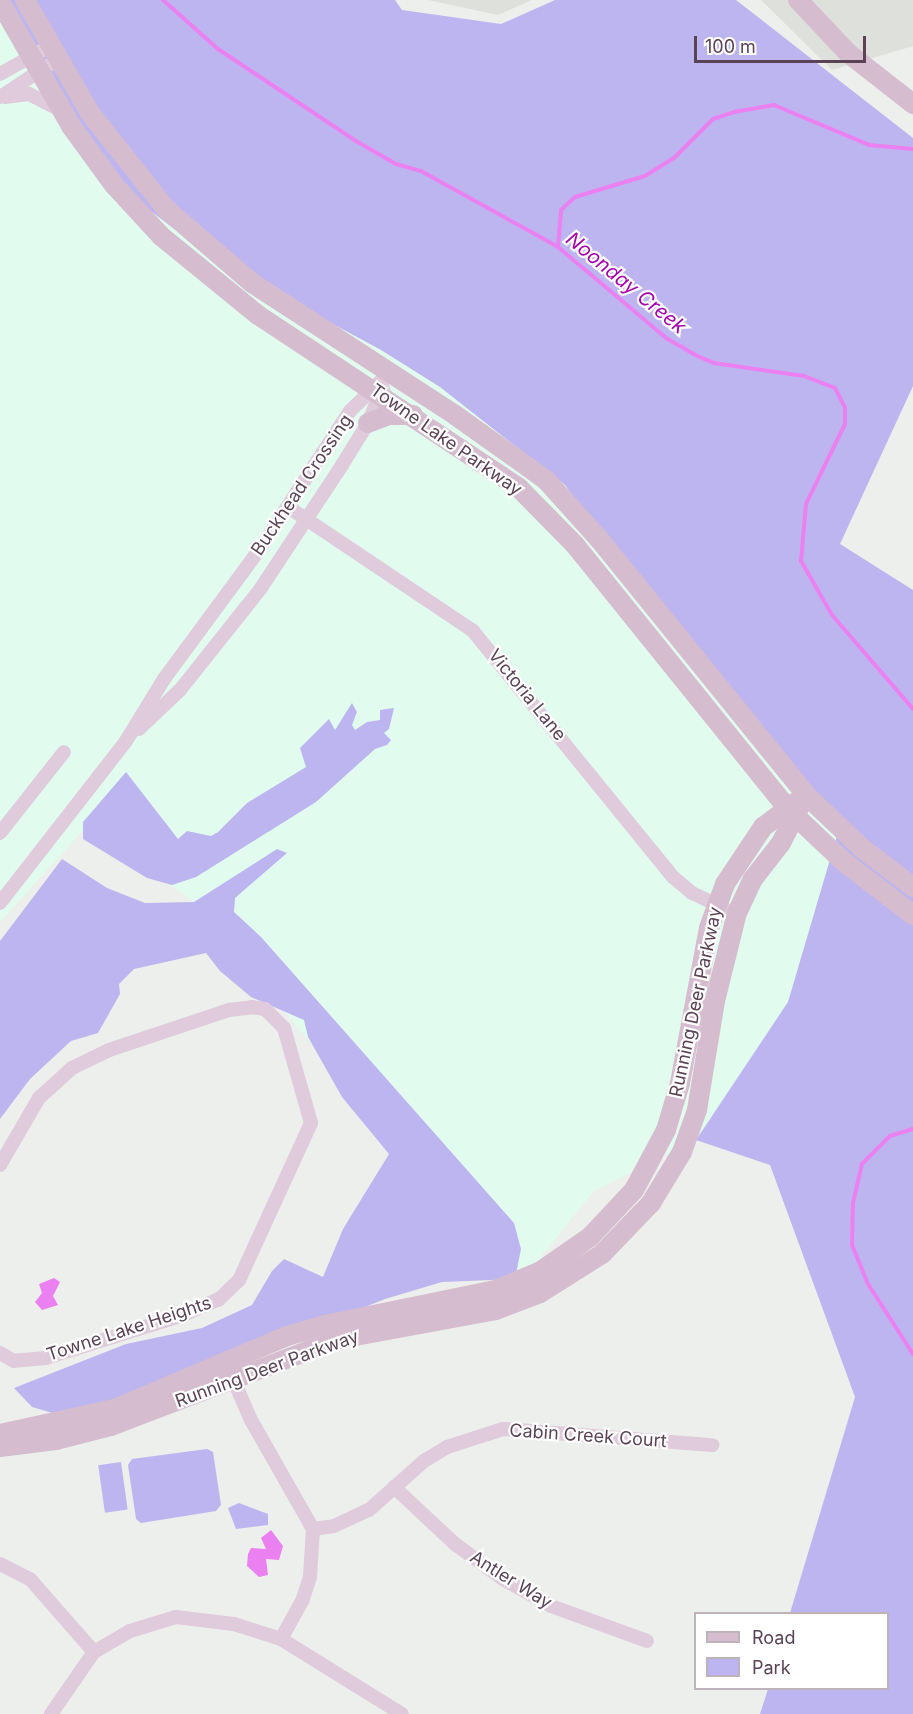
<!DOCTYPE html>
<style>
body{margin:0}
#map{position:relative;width:913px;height:1714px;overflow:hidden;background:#ecefeb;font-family:Inter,sans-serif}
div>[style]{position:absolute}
.commercial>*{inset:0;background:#e1fcee}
.education>*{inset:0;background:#dee0dc}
.green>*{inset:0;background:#bdb5f0;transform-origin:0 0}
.water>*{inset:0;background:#eb80f0}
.stream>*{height:4px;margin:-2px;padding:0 2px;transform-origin:2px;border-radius:2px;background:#eb80f0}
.street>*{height:14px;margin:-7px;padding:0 7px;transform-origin:7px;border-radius:7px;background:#dfcbdb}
.secondary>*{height:20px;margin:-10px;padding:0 10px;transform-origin:10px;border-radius:10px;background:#d6bccf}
span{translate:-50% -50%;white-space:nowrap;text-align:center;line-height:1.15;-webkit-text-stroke:4.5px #fff;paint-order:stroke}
.street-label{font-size:18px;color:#5a4355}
.water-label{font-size:20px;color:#a405ab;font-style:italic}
.legend{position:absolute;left:694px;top:1612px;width:195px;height:78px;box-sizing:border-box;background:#fff;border:2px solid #bdb4bb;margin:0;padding:8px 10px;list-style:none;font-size:18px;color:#5a4355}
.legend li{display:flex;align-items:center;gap:12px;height:30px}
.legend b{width:30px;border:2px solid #bdb4bb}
.scale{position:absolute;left:694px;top:36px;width:172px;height:27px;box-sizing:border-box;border:3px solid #5a4355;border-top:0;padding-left:8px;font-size:18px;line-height:21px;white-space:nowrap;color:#5a4355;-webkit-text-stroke:4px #fff;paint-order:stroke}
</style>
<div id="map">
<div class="commercial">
<i style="clip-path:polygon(0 13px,381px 350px,440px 387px,565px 485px,626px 575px,839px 829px,788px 1002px,696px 1140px,593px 1192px,515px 1289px,194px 902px,87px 826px,0 922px)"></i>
</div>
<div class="education">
<i style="clip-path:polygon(428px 0,532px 0,498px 15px)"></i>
<i style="clip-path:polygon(761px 0,913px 0,913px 46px,832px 70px)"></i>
</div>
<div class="green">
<i style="clip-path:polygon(0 0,395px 0,402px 10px,501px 24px,555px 0,736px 0,913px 138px,913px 386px,840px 544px,913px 590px,913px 1714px,760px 1714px,768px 1689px,888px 1688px,888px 1614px,790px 1613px,855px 1397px,770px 1165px,696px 1140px,788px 1002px,839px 829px,626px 575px,565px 485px,440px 387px,381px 350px,216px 261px,130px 195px,39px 79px)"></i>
<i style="clip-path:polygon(352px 703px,357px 712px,352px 725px,355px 730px,367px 722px,380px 720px,380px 710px,394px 708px,389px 729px,384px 733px,391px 740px,387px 745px,375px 749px,316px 802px,196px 877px,172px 885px,147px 878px,83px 839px,83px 822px,126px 772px,178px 839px,187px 831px,211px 836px,218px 832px,247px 803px,306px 767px,300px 748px,329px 719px,335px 730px)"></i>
<i style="clip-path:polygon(277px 849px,287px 853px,235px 898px,234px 912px,261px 937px,514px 1223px,521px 1249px,515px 1279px,442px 1282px,385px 1299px,132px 1400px,56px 1414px,32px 1407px,14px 1388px,126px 1344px,202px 1328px,252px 1305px,272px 1271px,284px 1259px,323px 1277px,343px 1229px,389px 1154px,342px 1097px,308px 1037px,304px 1020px,251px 997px,220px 971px,206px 953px,134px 969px,119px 984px,120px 994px,98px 1033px,71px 1041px,30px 1079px,0 1119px,0 941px,62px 859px,107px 888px,145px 903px,194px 902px)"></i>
<i style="clip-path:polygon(207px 1449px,213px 1452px,221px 1505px,216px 1511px,141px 1523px,136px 1519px,128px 1465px,132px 1459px)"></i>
<i style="left:121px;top:1462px;width:48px;height:23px;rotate:82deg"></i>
<i style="clip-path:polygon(239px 1503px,268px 1514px,268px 1525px,236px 1529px,228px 1508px)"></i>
</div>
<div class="water">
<i style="clip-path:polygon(54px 1278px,60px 1282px,53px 1296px,58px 1305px,42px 1310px,35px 1302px,42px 1293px,39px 1284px)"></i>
<i style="clip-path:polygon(271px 1530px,283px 1546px,279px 1560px,266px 1559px,268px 1575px,259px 1577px,247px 1566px,248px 1554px,251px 1548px,266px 1549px,261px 1538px)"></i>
</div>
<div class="stream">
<i style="left:163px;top:0;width:74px;rotate:41.7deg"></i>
<i style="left:218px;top:49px;width:166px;rotate:33.7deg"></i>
<i style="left:356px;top:141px;width:46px;rotate:29.9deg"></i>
<i style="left:396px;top:164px;width:26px;rotate:16deg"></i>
<i style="left:421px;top:171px;width:157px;rotate:29deg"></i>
<i style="left:558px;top:247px;width:141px;rotate:40.1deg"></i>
<i style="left:666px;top:338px;width:34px;rotate:30deg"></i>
<i style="left:695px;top:355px;width:21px;rotate:23deg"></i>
<i style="left:714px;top:363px;width:91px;rotate:8.2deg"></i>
<i style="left:804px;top:376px;width:33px;rotate:21deg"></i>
<i style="left:835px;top:388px;width:22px;rotate:63deg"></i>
<i style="left:845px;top:408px;width:16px;rotate:90deg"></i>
<i style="left:845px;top:424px;width:89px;rotate:116deg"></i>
<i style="left:806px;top:504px;width:57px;rotate:95deg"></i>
<i style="left:801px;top:561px;width:62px;rotate:60.1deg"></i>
<i style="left:832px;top:615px;width:124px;rotate:49.2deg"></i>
<i style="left:558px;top:246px;width:36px;rotate:-85deg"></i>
<i style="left:561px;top:210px;width:19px;rotate:-43deg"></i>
<i style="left:575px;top:197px;width:73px;rotate:-16.7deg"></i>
<i style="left:645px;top:176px;width:34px;rotate:-32deg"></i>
<i style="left:674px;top:158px;width:55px;rotate:-45deg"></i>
<i style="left:713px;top:119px;width:22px;rotate:-18deg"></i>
<i style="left:734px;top:112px;width:41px;rotate:-9.9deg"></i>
<i style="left:774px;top:105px;width:103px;rotate:22.8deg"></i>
<i style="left:869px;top:145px;width:44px;rotate:5.2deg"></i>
<i style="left:913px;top:1129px;width:24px;rotate:163deg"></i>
<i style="left:890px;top:1136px;width:40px;rotate:135deg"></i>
<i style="left:862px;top:1164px;width:40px;rotate:103deg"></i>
<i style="left:853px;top:1203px;width:42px;rotate:91.4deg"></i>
<i style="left:852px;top:1245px;width:42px;rotate:67.7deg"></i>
<i style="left:868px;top:1284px;width:83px;rotate:57.3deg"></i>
</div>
<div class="street">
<i style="left:0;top:74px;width:57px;rotate:-29.2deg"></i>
<i style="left:0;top:97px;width:69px;rotate:-33.2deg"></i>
<i style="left:5px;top:97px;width:24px;rotate:-7deg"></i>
<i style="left:29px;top:94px;width:34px;rotate:27deg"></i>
<i style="left:288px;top:507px;width:223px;rotate:33.8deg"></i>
<i style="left:473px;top:631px;width:317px;rotate:50.9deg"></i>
<i style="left:673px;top:877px;width:25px;rotate:40deg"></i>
<i style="left:692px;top:893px;width:35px;rotate:25deg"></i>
<i style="left:139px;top:729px;width:57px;rotate:-43.6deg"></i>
<i style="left:180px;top:690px;width:130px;rotate:-51.5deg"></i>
<i style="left:261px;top:588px;width:147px;rotate:-56.6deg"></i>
<i style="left:342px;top:465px;width:49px;rotate:-58.2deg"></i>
<i style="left:368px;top:423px;width:38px;rotate:-67deg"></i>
<i style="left:0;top:833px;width:103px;rotate:-51.7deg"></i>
<i style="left:0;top:903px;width:205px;rotate:-52.1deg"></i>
<i style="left:126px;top:741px;width:73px;rotate:-58.5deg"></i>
<i style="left:164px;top:679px;width:160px;rotate:-53.6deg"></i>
<i style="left:259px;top:550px;width:166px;rotate:-56.8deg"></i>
<i style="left:350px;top:411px;width:54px;rotate:-44.3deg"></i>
<i style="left:0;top:1165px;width:78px;rotate:-59.8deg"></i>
<i style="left:39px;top:1098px;width:45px;rotate:-42.3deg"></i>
<i style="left:72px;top:1068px;width:41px;rotate:-25.9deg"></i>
<i style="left:109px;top:1050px;width:126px;rotate:-18.4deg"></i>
<i style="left:229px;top:1010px;width:23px;rotate:-7deg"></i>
<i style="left:252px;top:1007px;width:13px;rotate:9deg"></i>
<i style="left:265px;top:1009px;width:27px;rotate:45deg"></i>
<i style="left:284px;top:1028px;width:99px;rotate:74.1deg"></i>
<i style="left:311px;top:1123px;width:173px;rotate:114.6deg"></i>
<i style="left:239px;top:1280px;width:28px;rotate:136deg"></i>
<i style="left:219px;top:1299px;width:39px;rotate:156deg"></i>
<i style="left:183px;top:1315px;width:144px;rotate:162.6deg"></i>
<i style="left:46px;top:1358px;width:32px;rotate:175deg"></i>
<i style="left:14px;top:1361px;width:16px;rotate:-150deg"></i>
<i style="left:230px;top:1372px;width:52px;rotate:66.4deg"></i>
<i style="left:251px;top:1420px;width:125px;rotate:60.4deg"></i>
<i style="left:313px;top:1529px;width:48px;rotate:93.6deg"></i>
<i style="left:310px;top:1577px;width:25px;rotate:108deg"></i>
<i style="left:302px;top:1601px;width:43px;rotate:118.9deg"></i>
<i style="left:394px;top:1487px;width:83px;rotate:43.1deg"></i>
<i style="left:455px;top:1544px;width:59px;rotate:36.1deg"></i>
<i style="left:503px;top:1579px;width:55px;rotate:29.4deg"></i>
<i style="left:551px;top:1606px;width:102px;rotate:20deg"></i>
<i style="left:313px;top:1529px;width:21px;rotate:-8deg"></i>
<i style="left:334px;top:1526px;width:38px;rotate:-25deg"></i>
<i style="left:369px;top:1510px;width:74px;rotate:-41.7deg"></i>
<i style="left:424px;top:1461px;width:27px;rotate:-31deg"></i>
<i style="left:447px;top:1447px;width:59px;rotate:-17.8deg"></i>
<i style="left:503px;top:1429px;width:210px;rotate:4.4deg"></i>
<i style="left:0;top:1564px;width:34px;rotate:27deg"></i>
<i style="left:30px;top:1579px;width:97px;rotate:48.8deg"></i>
<i style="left:51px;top:1714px;width:75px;rotate:-55.3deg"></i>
<i style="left:94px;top:1652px;width:42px;rotate:-30.3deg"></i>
<i style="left:130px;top:1631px;width:48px;rotate:-16.9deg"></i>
<i style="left:176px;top:1617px;width:58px;rotate:6.9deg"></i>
<i style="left:234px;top:1624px;width:49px;rotate:17.7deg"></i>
<i style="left:281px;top:1639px;width:142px;rotate:31.8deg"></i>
</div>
<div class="secondary">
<i style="left:25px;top:0;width:130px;rotate:60.1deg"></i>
<i style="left:90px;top:113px;width:122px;rotate:51.6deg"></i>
<i style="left:166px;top:209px;width:113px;rotate:40.7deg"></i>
<i style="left:252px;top:283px;width:242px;rotate:33deg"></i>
<i style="left:455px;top:415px;width:112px;rotate:35.5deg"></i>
<i style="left:546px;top:480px;width:79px;rotate:48.1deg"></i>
<i style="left:599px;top:539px;width:329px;rotate:51deg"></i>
<i style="left:806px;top:795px;width:79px;rotate:43.5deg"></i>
<i style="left:863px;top:849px;width:63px;rotate:37.2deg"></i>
<i style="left:798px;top:0;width:73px;rotate:46.7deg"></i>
<i style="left:848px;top:53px;width:83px;rotate:38.1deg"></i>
<i style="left:0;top:2px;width:143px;rotate:60.2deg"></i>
<i style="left:71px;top:126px;width:73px;rotate:53.9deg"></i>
<i style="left:114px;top:185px;width:69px;rotate:47.3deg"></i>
<i style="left:161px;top:236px;width:125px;rotate:39.2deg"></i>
<i style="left:258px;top:315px;width:313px;rotate:33.5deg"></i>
<i style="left:519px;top:488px;width:80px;rotate:45.5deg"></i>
<i style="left:575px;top:545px;width:339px;rotate:51.1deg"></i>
<i style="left:788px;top:809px;width:77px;rotate:43.4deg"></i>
<i style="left:844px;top:862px;width:87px;rotate:37.5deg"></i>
<i style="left:368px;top:423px;width:22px;rotate:-21deg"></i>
<i style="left:389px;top:415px;width:24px"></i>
<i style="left:0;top:1434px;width:118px;rotate:-12.3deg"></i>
<i style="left:115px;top:1409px;width:187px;rotate:-23deg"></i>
<i style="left:287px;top:1336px;width:40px;rotate:-16deg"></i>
<i style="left:325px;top:1325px;width:175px;rotate:-11.6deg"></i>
<i style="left:496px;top:1290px;width:49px;rotate:-22.9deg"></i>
<i style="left:541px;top:1271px;width:60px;rotate:-34.8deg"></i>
<i style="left:590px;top:1237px;width:64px;rotate:-46.9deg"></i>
<i style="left:634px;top:1190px;width:68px;rotate:-61.9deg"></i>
<i style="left:666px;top:1130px;width:49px;rotate:-73.4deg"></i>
<i style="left:680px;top:1083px;width:158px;rotate:-79.4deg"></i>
<i style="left:709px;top:928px;width:47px;rotate:-70deg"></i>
<i style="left:725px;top:884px;width:69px;rotate:-56.3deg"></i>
<i style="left:763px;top:827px;width:41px;rotate:-37.1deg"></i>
<i style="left:0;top:1447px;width:56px;rotate:-7.1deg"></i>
<i style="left:56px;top:1440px;width:57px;rotate:-14.3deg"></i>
<i style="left:111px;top:1426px;width:244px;rotate:-20.9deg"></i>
<i style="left:339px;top:1339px;width:160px;rotate:-10.5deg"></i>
<i style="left:496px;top:1310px;width:47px;rotate:-21.1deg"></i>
<i style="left:540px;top:1293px;width:73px;rotate:-32.2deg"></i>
<i style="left:602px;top:1254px;width:71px;rotate:-46.1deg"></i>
<i style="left:651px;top:1203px;width:60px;rotate:-58.7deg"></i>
<i style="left:682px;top:1152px;width:45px;rotate:-70.3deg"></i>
<i style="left:697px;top:1110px;width:110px;rotate:-80.6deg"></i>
<i style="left:715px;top:1001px;width:91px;rotate:-76deg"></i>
<i style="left:737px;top:913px;width:38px;rotate:-65deg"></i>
<i style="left:753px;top:879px;width:46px;rotate:-52.1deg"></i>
<i style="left:781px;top:843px;width:42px;rotate:-62.8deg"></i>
</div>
<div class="street-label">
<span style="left:446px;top:440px;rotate:35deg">Towne Lake Parkway</span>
<span style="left:302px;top:485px;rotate:-56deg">Buckhead Crossing</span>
<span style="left:527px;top:695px;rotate:51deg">Victoria Lane</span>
<span style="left:696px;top:1002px;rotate:-78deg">Running Deer Parkway</span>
<span style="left:129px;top:1329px;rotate:-18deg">Towne Lake Heights</span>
<span style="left:267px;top:1369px;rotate:-20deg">Running Deer Parkway</span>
<span style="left:588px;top:1436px;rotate:4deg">Cabin Creek Court</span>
<span style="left:511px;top:1580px;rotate:32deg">Antler Way</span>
</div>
<div class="water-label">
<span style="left:626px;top:283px;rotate:39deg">Noonday Creek</span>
</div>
<ul class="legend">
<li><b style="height:8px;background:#d6bccf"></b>Road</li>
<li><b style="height:16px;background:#bdb5f0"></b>Park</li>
</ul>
<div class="scale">100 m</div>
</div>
